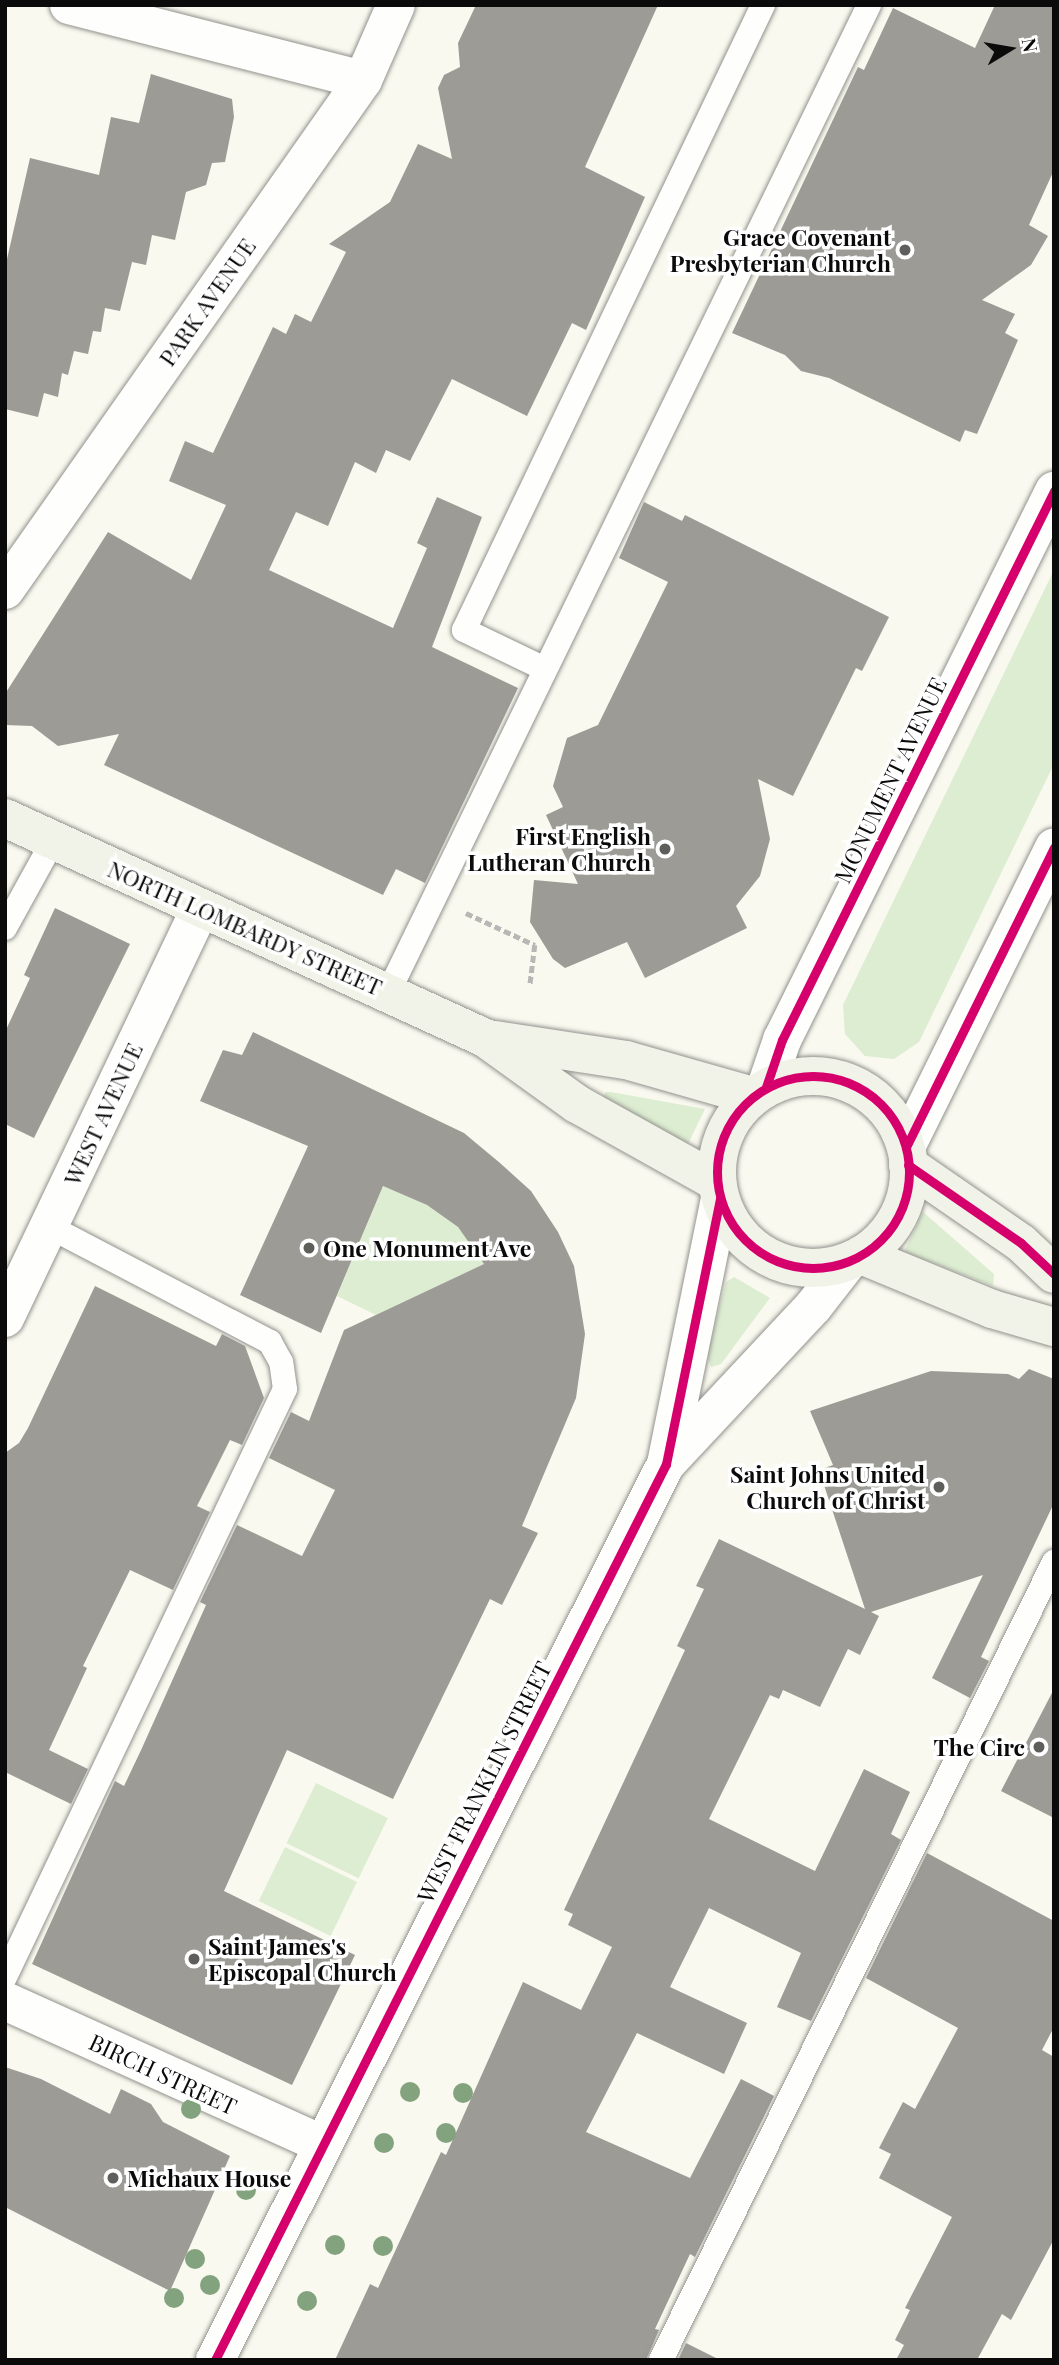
<!DOCTYPE html>
<style>
body{margin:0}
#map{position:relative;width:1059px;height:2365px;overflow:hidden;background:#f9f9ef;font-family:"Playfair Display",serif}
div>[style]{position:absolute}
.green>*{inset:0;background:#ddedd1;transform-origin:0 0}
.building>*{inset:0;background:#9c9b95}
.path>*{height:4.5px;margin-top:-2.25px;transform-origin:0;background:repeating-linear-gradient(90deg,#b7b7b5 0 7px,transparent 0 10.5px)}
.roads{filter:drop-shadow(0 0 2px #92928e) drop-shadow(0 0 2px #92928e)}
.service>*{height:24px;margin:-12px;padding:0 12px;transform-origin:12px;border-radius:12px;background:#fefefd}
.minor>*{height:38px;margin:-19px;padding:0 19px;transform-origin:19px;border-radius:19px;background:#fefefd}
.tertiary>*{height:38px;margin:-19px;padding:0 19px;transform-origin:19px;border-radius:19px;background:#fefefd}
.secondary>*{height:38px;margin:-19px;padding:0 19px;transform-origin:19px;border-radius:19px;background:#f2f3e8}
.secondary>.ring{margin:-19px;padding:0;box-sizing:content-box;background:none;border:38px solid #f2f3e8;border-radius:50%}
.cycleway>*{height:9px;margin:-4.5px;padding:0 4.5px;transform-origin:4.5px;border-radius:4.5px;background:#d6006c}
.cycleway>.ring{margin:-4.5px;padding:0;box-sizing:content-box;background:none;border:9px solid #d6006c;border-radius:50%}
.trees>*{width:20px;height:20px;margin:-10px;border-radius:50%;background:#83a37e}
.dots>*{width:19px;height:19px;translate:-50% -50%;box-sizing:border-box;border:4px solid #fff;border-radius:50%}
span{translate:-50% -50%;white-space:nowrap;text-align:center;line-height:1.15;-webkit-text-stroke:7px #fff;paint-order:stroke}
.poi-label{font-size:23px;color:#0b0b0b;font-weight:700}
.right{translate:-100% -50%;text-align:right}
.left{translate:0 -50%;text-align:left}
.street-label{font-size:23px;color:#0b0b0b}
.frame{position:absolute;inset:0;border:7px solid #0b0b0b;pointer-events:none}
.north{position:absolute;left:975px;top:14px;width:70px;height:70px;-webkit-text-stroke:5px #fff;paint-order:stroke;rotate:79deg;font-size:19px;font-weight:700;line-height:28px;text-align:center;color:#0b0b0b}
.north::after{content:'';display:block;margin:auto;width:24px;height:32px;background:#0b0b0b;clip-path:polygon(50% 0,100% 100%,50% 72%,0 100%)}
</style>
<div id="map">
<div class="green">
<i style="clip-path:polygon(1054px 570px,1054px 764px,919px 1042px,894px 1059px,865px 1056px,845px 1034px,843px 1005px)"></i>
<i style="clip-path:polygon(606px 1092px,611px 1092px,705px 1109px,687px 1146px,602px 1098px)"></i>
<i style="clip-path:polygon(383px 1186px,427px 1205px,458px 1227px,484px 1264px,376px 1315px,337px 1296px)"></i>
<i style="clip-path:polygon(923px 1212px,994px 1274px,993px 1286px,904px 1252px)"></i>
<i style="clip-path:polygon(734px 1277px,770px 1298px,721px 1364px,711px 1367px,707px 1356px,726px 1282px)"></i>
<i style="left:316px;top:1783px;width:80px;height:67px;rotate:26deg"></i>
<i style="left:285px;top:1847px;width:80px;height:60px;rotate:26deg"></i>
</div>
<div class="building">
<i style="clip-path:polygon(476px 5px,658px 5px,585px 167px,645px 197px,586px 330px,572px 323px,527px 416px,452px 379px,410px 461px,386px 450px,376px 473px,355px 462px,328px 526px,296px 512px,269px 570px,393px 628px,427px 548px,417px 543px,437px 497px,482px 517px,432px 647px,518px 688px,425px 883px,396px 869px,383px 895px,104px 765px,119px 734px,58px 746px,32px 726px,5px 725px,5px 694px,108px 532px,191px 580px,226px 505px,169px 481px,185px 441px,213px 453px,273px 327px,286px 334px,295px 314px,311px 322px,346px 252px,329px 244px,390px 202px,418px 144px,452px 159px,438px 88px,444px 75px,460px 67px,458px 43px)"></i>
<i style="clip-path:polygon(995px 5px,1054px 5px,1054px 170px,1029px 225px,1048px 236px,1031px 265px,982px 300px,1015px 314px,1005px 333px,1018px 340px,977px 434px,965px 430px,960px 442px,829px 378px,801px 371px,785px 355px,732px 333px,858px 67px,864px 70px,893px 8px,975px 48px)"></i>
<i style="clip-path:polygon(151px 74px,232px 99px,234px 117px,225px 162px,212px 163px,206px 185px,186px 192px,175px 240px,152px 235px,146px 265px,132px 262px,120px 311px,105px 308px,101px 332px,93px 331px,88px 354px,74px 351px,68px 375px,62px 373px,58px 397px,44px 393px,38px 417px,5px 409px,5px 268px,30px 158px,99px 175px,111px 117px,139px 123px)"></i>
<i style="clip-path:polygon(644px 502px,682px 521px,685px 515px,889px 617px,862px 671px,856px 668px,793px 796px,758px 779px,770px 839px,760px 876px,736px 906px,747px 928px,645px 978px,627px 942px,565px 968px,553px 959px,530px 922px,534px 880px,578px 884px,546px 815px,563px 807px,553px 786px,567px 738px,598px 725px,668px 582px,619px 558px)"></i>
<i style="clip-path:polygon(55px 908px,130px 944px,34px 1138px,5px 1124px,5px 1032px,30px 978px,24px 975px)"></i>
<i style="clip-path:polygon(253px 1032px,464px 1133px,500px 1163px,531px 1191px,558px 1232px,574px 1266px,585px 1334px,576px 1398px,522px 1526px,538px 1533px,502px 1605px,490px 1599px,393px 1799px,287px 1750px,224px 1891px,355px 1955px,292px 2085px,32px 1964px,115px 1781px,124px 1786px,142px 1748px,206px 1605px,200px 1602px,237px 1525px,302px 1556px,335px 1490px,269px 1458px,291px 1412px,309px 1421px,344px 1330px,484px 1264px,458px 1227px,427px 1205px,383px 1186px,321px 1333px,240px 1295px,308px 1146px,200px 1101px,223px 1050px,242px 1055px)"></i>
<i style="clip-path:polygon(95px 1286px,216px 1346px,222px 1334px,245px 1346px,264px 1398px,242px 1445px,230px 1440px,197px 1506px,210px 1512px,173px 1590px,130px 1570px,83px 1666px,87px 1668px,49px 1750px,88px 1769px,71px 1804px,5px 1772px,5px 1453px,19px 1443px,28px 1428px)"></i>
<i style="clip-path:polygon(1029px 1369px,1054px 1379px,1054px 1503px,981px 1657px,989px 1661px,970px 1698px,932px 1678px,983px 1575px,871px 1612px,879px 1616px,860px 1655px,848px 1649px,820px 1707px,783px 1690px,779px 1699px,770px 1695px,709px 1819px,815px 1871px,864px 1769px,910px 1792px,891px 1834px,901px 1840px,811px 2021px,777px 2007px,801px 1953px,709px 1908px,670px 1987px,747px 2023px,724px 2074px,637px 2033px,586px 2132px,690px 2178px,741px 2079px,774px 2096px,695px 2257px,690px 2254px,655px 2329px,659px 2330px,646px 2360px,335px 2360px,370px 2284px,378px 2288px,441px 2152px,446px 2155px,523px 1982px,581px 2010px,612px 1947px,568px 1925px,573px 1914px,564px 1910px,685px 1650px,677px 1646px,704px 1589px,696px 1586px,719px 1539px,865px 1609px,819px 1470px,833px 1465px,810px 1411px,931px 1371px,1008px 1374px,1019px 1379px)"></i>
<i style="clip-path:polygon(1054px 1689px,1054px 1818px,1001px 1791px)"></i>
<i style="clip-path:polygon(927px 1853px,1054px 1921px,1054px 2027px,1042px 2050px,1054px 2057px,1054px 2239px,1011px 2320px,1002px 2314px,977px 2360px,896px 2360px,904px 2345px,895px 2340px,910px 2310px,905px 2308px,952px 2217px,879px 2178px,891px 2154px,879px 2148px,903px 2102px,915px 2109px,958px 2028px,866px 1978px)"></i>
<i style="clip-path:polygon(5px 2067px,41px 2079px,110px 2114px,121px 2089px,151px 2104px,163px 2122px,230px 2156px,170px 2291px,5px 2207px)"></i>
<i style="clip-path:polygon(686px 2343px,720px 2360px,678px 2360px)"></i>
</div>
<div class="path">
<i style="left:466px;top:913px;width:76px;rotate:24.9deg"></i>
<i style="left:535px;top:945px;width:39px;rotate:97deg"></i>
</div>
<div class="roads">
<div class="service">
<i style="left:545px;top:669px;width:90px;rotate:-154.3deg"></i>
<i style="left:464px;top:630px;width:693px;rotate:-64.43deg"></i>
<i style="left:5px;top:928px;width:99px;rotate:-61.1deg"></i>
<i style="left:388px;top:993px;width:1099px;rotate:-64.04deg"></i>
<i style="left:5px;top:1977px;width:651px;rotate:-64.54deg"></i>
<i style="left:285px;top:1389px;width:27px;rotate:-98deg"></i>
<i style="left:281px;top:1362px;width:23px;rotate:-119deg"></i>
<i style="left:270px;top:1342px;width:248px;rotate:-152.4deg"></i>
<i style="left:661px;top:2360px;width:890px;rotate:-63.78deg"></i>
</div>
<div class="minor">
<i style="left:69px;top:5px;width:303px;rotate:14.3deg"></i>
<i style="left:5px;top:590px;width:623px;rotate:-54.93deg"></i>
<i style="left:363px;top:80px;width:82px;rotate:-66.3deg"></i>
<i style="left:5px;top:1318px;width:452px;rotate:-64.5deg"></i>
<i style="left:5px;top:2001px;width:348px;rotate:24.3deg"></i>
</div>
<div class="tertiary">
<i style="left:766px;top:1087px;width:50px;rotate:-71.2deg"></i>
<i style="left:782px;top:1040px;width:613px;rotate:-63.64deg"></i>
<i style="left:906px;top:1147px;width:334px;rotate:-63.7deg"></i>
<i style="left:666px;top:1464px;width:271px;rotate:-78.5deg"></i>
<i style="left:215px;top:2360px;width:1003px;rotate:-63.28deg"></i>
<i style="left:666px;top:1464px;width:215px;rotate:-46.9deg"></i>
<i style="left:813px;top:1307px;width:57px;rotate:-52.1deg"></i>
</div>
<div class="secondary">
<i style="left:5px;top:818px;width:528px;rotate:24.62deg"></i>
<i style="left:485px;top:1038px;width:113px;rotate:35.7deg"></i>
<i style="left:577px;top:1104px;width:160px;rotate:29.1deg"></i>
<i style="left:495px;top:1040px;width:133px;rotate:8.7deg"></i>
<i style="left:626px;top:1060px;width:131px;rotate:15.9deg"></i>
<i class="ring" style="left:717px;top:1076px;width:154px;height:154px"></i>
<i style="left:908px;top:1165px;width:137px;rotate:34.6deg"></i>
<i style="left:1021px;top:1243px;width:45px;rotate:43.2deg"></i>
<i style="left:861px;top:1255px;width:142px;rotate:22.4deg"></i>
<i style="left:992px;top:1309px;width:65px;rotate:16.2deg"></i>
</div>
</div>
<div class="cycleway">
<i class="ring" style="left:717px;top:1076px;width:183px;height:183px"></i>
<i style="left:766px;top:1087px;width:50px;rotate:-71.2deg"></i>
<i style="left:782px;top:1040px;width:613px;rotate:-63.64deg"></i>
<i style="left:906px;top:1147px;width:334px;rotate:-63.7deg"></i>
<i style="left:908px;top:1165px;width:137px;rotate:34.6deg"></i>
<i style="left:1021px;top:1243px;width:45px;rotate:43.2deg"></i>
<i style="left:215px;top:2360px;width:1003px;rotate:-63.28deg"></i>
<i style="left:666px;top:1464px;width:271px;rotate:-78.5deg"></i>
</div>
<div class="trees">
<i style="left:410px;top:2092px"></i>
<i style="left:463px;top:2093px"></i>
<i style="left:191px;top:2109px"></i>
<i style="left:446px;top:2133px"></i>
<i style="left:384px;top:2143px"></i>
<i style="left:246px;top:2190px"></i>
<i style="left:335px;top:2245px"></i>
<i style="left:383px;top:2246px"></i>
<i style="left:195px;top:2259px"></i>
<i style="left:210px;top:2285px"></i>
<i style="left:174px;top:2298px"></i>
<i style="left:307px;top:2301px"></i>
</div>
<div class="dots">
<i style="left:905px;top:250px;background:#5e5e5b"></i>
<i style="left:665px;top:849px;background:#5e5e5b"></i>
<i style="left:309px;top:1248px;background:#5e5e5b"></i>
<i style="left:939px;top:1487px;background:#5e5e5b"></i>
<i style="left:1039px;top:1747px;background:#5e5e5b"></i>
<i style="left:194px;top:1959px;background:#5e5e5b"></i>
<i style="left:113px;top:2178px;background:#5e5e5b"></i>
</div>
<div class="poi-label">
<span class="right" style="left:891px;top:250px">Grace Covenant<br>Presbyterian Church</span>
<span class="right" style="left:651px;top:849px">First English<br>Lutheran Church</span>
<span class="left" style="left:323px;top:1248px">One Monument Ave</span>
<span class="right" style="left:925px;top:1487px">Saint Johns United<br>Church of Christ</span>
<span class="right" style="left:1025px;top:1747px">The Circ</span>
<span class="left" style="left:208px;top:1959px">Saint James's<br>Episcopal Church</span>
<span class="left" style="left:127px;top:2178px">Michaux House</span>
</div>
<div class="street-label">
<span style="left:207px;top:302px;rotate:-55deg">PARK AVENUE</span>
<span style="left:890px;top:780px;rotate:-64deg">MONUMENT AVENUE</span>
<span style="left:245px;top:928px;rotate:24deg">NORTH LOMBARDY STREET</span>
<span style="left:103px;top:1114px;rotate:-65deg">WEST AVENUE</span>
<span style="left:484px;top:1782px;rotate:-63deg">WEST FRANKLIN STREET</span>
<span style="left:163px;top:2074px;rotate:25deg">BIRCH STREET</span>
</div>
<div class="frame"></div>
<div class="north">N</div>
</div>
